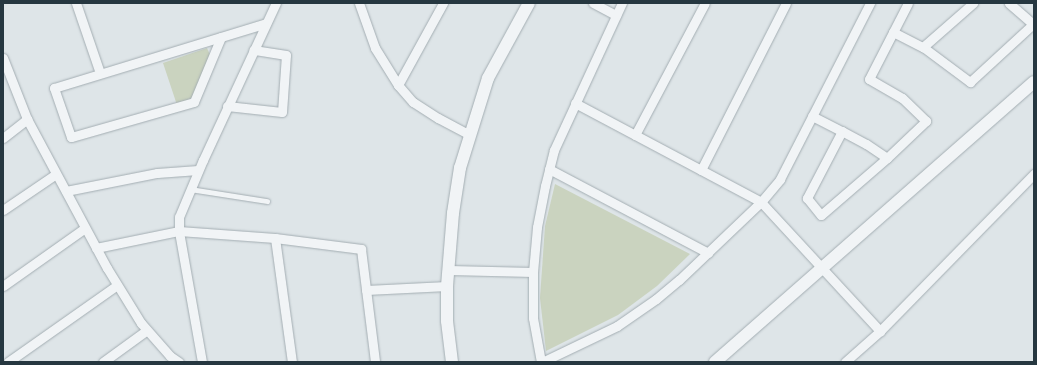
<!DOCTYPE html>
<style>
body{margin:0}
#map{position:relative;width:1037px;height:365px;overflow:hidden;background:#dee5e8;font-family:Inter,sans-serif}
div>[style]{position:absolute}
.green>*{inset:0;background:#cad3bf}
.roads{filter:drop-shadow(0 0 1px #a3adb2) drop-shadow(0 0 1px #a3adb2)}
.service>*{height:4.5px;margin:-2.25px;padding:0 2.25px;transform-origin:2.25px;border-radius:2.25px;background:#f1f4f6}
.minor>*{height:9px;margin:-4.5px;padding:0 4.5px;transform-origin:4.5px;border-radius:4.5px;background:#f1f4f6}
.tertiary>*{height:12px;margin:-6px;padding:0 6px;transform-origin:6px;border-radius:6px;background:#f1f4f6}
span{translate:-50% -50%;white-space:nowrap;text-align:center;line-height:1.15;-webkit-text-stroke:3px #edf3f6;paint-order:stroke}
.frame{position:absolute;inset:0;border:4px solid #263740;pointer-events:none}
</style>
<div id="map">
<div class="green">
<i style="clip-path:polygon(207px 48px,211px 57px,193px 96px,188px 101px,177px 105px,163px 63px)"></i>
<i style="clip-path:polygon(555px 184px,690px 254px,657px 286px,618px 315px,546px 351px,540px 298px,545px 226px)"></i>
</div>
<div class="roads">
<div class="service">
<i style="left:190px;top:189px;width:78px;rotate:8.9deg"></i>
</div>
<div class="minor">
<i style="left:76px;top:3px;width:74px;rotate:71.1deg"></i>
<i style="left:359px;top:3px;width:48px;rotate:70.4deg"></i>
<i style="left:375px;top:48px;width:44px;rotate:58.1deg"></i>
<i style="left:398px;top:85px;width:23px;rotate:49deg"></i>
<i style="left:413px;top:102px;width:30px;rotate:33deg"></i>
<i style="left:438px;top:118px;width:36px;rotate:28deg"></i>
<i style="left:593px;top:3px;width:26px;rotate:28deg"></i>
<i style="left:893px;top:32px;width:34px;rotate:27deg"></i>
<i style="left:923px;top:47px;width:59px;rotate:36.7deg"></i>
<i style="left:970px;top:82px;width:86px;rotate:-42.6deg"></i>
<i style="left:1033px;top:24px;width:32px;rotate:-139deg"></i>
<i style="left:221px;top:37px;width:70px;rotate:112.6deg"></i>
<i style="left:194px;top:102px;width:128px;rotate:164.1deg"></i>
<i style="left:71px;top:137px;width:52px;rotate:-109.1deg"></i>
<i style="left:54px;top:88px;width:222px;rotate:-17deg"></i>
<i style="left:923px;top:47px;width:67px;rotate:-41.3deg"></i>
<i style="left:3px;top:58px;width:66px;rotate:68.5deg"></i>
<i style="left:27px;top:119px;width:169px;rotate:61.8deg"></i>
<i style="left:107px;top:268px;width:65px;rotate:58.3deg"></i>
<i style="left:141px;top:323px;width:44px;rotate:48.7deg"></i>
<i style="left:170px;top:356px;width:11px;rotate:34deg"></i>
<i style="left:398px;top:85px;width:94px;rotate:-61.2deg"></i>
<i style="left:575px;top:103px;width:211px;rotate:28deg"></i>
<i style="left:761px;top:202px;width:176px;rotate:47.3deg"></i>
<i style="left:227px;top:106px;width:55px;rotate:6.2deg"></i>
<i style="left:282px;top:112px;width:57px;rotate:-86deg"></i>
<i style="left:286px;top:55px;width:33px;rotate:-171deg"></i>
<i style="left:812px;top:116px;width:34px;rotate:27deg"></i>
<i style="left:842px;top:131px;width:76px;rotate:117.6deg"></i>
<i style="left:807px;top:198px;width:22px;rotate:51deg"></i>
<i style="left:821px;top:215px;width:87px;rotate:-40.8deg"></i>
<i style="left:887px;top:158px;width:25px;rotate:-146deg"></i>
<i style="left:866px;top:144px;width:27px;rotate:-152deg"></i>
<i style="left:635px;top:135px;width:149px;rotate:-62.1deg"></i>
<i style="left:3px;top:138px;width:31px;rotate:-38deg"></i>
<i style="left:887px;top:158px;width:54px;rotate:-43.5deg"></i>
<i style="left:926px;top:121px;width:33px;rotate:-136deg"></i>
<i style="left:902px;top:98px;width:38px;rotate:-150deg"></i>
<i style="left:869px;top:79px;width:85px;rotate:-62.8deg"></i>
<i style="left:549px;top:169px;width:180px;rotate:27.8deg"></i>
<i style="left:701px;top:170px;width:187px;rotate:-63deg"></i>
<i style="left:66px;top:191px;width:93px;rotate:-11.2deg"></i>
<i style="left:157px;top:173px;width:41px;rotate:-4.2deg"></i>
<i style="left:3px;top:210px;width:64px;rotate:-34.2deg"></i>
<i style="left:275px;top:238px;width:125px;rotate:82.2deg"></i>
<i style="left:96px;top:248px;width:85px;rotate:-11.6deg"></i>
<i style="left:179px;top:231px;width:96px;rotate:4.2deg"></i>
<i style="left:275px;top:238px;width:87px;rotate:7.3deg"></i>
<i style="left:361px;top:249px;width:114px;rotate:82.9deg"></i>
<i style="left:449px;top:270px;width:84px;rotate:1.4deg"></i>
<i style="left:3px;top:286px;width:100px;rotate:-35.3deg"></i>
<i style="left:366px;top:290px;width:81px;rotate:-2.8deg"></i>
<i style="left:8px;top:362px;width:133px;rotate:-35.2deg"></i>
<i style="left:103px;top:362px;width:54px;rotate:-36deg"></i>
<i style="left:202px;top:362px;width:133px;rotate:-100deg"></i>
<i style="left:179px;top:231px;width:14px;rotate:-90deg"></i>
<i style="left:179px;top:217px;width:62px;rotate:-67.2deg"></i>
<i style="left:203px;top:160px;width:173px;rotate:-65.1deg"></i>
<i style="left:541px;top:362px;width:45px;rotate:-100.3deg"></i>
<i style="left:533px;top:318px;width:46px;rotate:-90deg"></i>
<i style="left:533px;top:272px;width:45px;rotate:-84.9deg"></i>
<i style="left:537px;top:227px;width:42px;rotate:-79deg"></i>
<i style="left:545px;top:186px;width:37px;rotate:-76deg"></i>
<i style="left:554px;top:150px;width:162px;rotate:-65.2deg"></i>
<i style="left:542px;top:362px;width:83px;rotate:-25.6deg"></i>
<i style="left:617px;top:326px;width:47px;rotate:-34.7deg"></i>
<i style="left:656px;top:299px;width:30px;rotate:-40deg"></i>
<i style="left:679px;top:280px;width:113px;rotate:-43.6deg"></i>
<i style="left:761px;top:202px;width:30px;rotate:-50deg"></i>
<i style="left:780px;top:179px;width:198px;rotate:-62.9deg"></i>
<i style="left:845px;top:362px;width:47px;rotate:-41.5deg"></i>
<i style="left:880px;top:331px;width:220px;rotate:-45.6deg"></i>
</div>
<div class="tertiary">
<i style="left:452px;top:362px;width:41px;rotate:-97deg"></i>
<i style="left:447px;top:321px;width:35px;rotate:-90deg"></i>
<i style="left:447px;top:286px;width:73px;rotate:-85.3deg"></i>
<i style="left:453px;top:213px;width:46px;rotate:-81.2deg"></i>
<i style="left:460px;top:168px;width:94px;rotate:-72.7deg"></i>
<i style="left:488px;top:78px;width:85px;rotate:-61.3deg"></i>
<i style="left:715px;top:362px;width:424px;rotate:-41.3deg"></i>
</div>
</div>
<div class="frame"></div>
</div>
